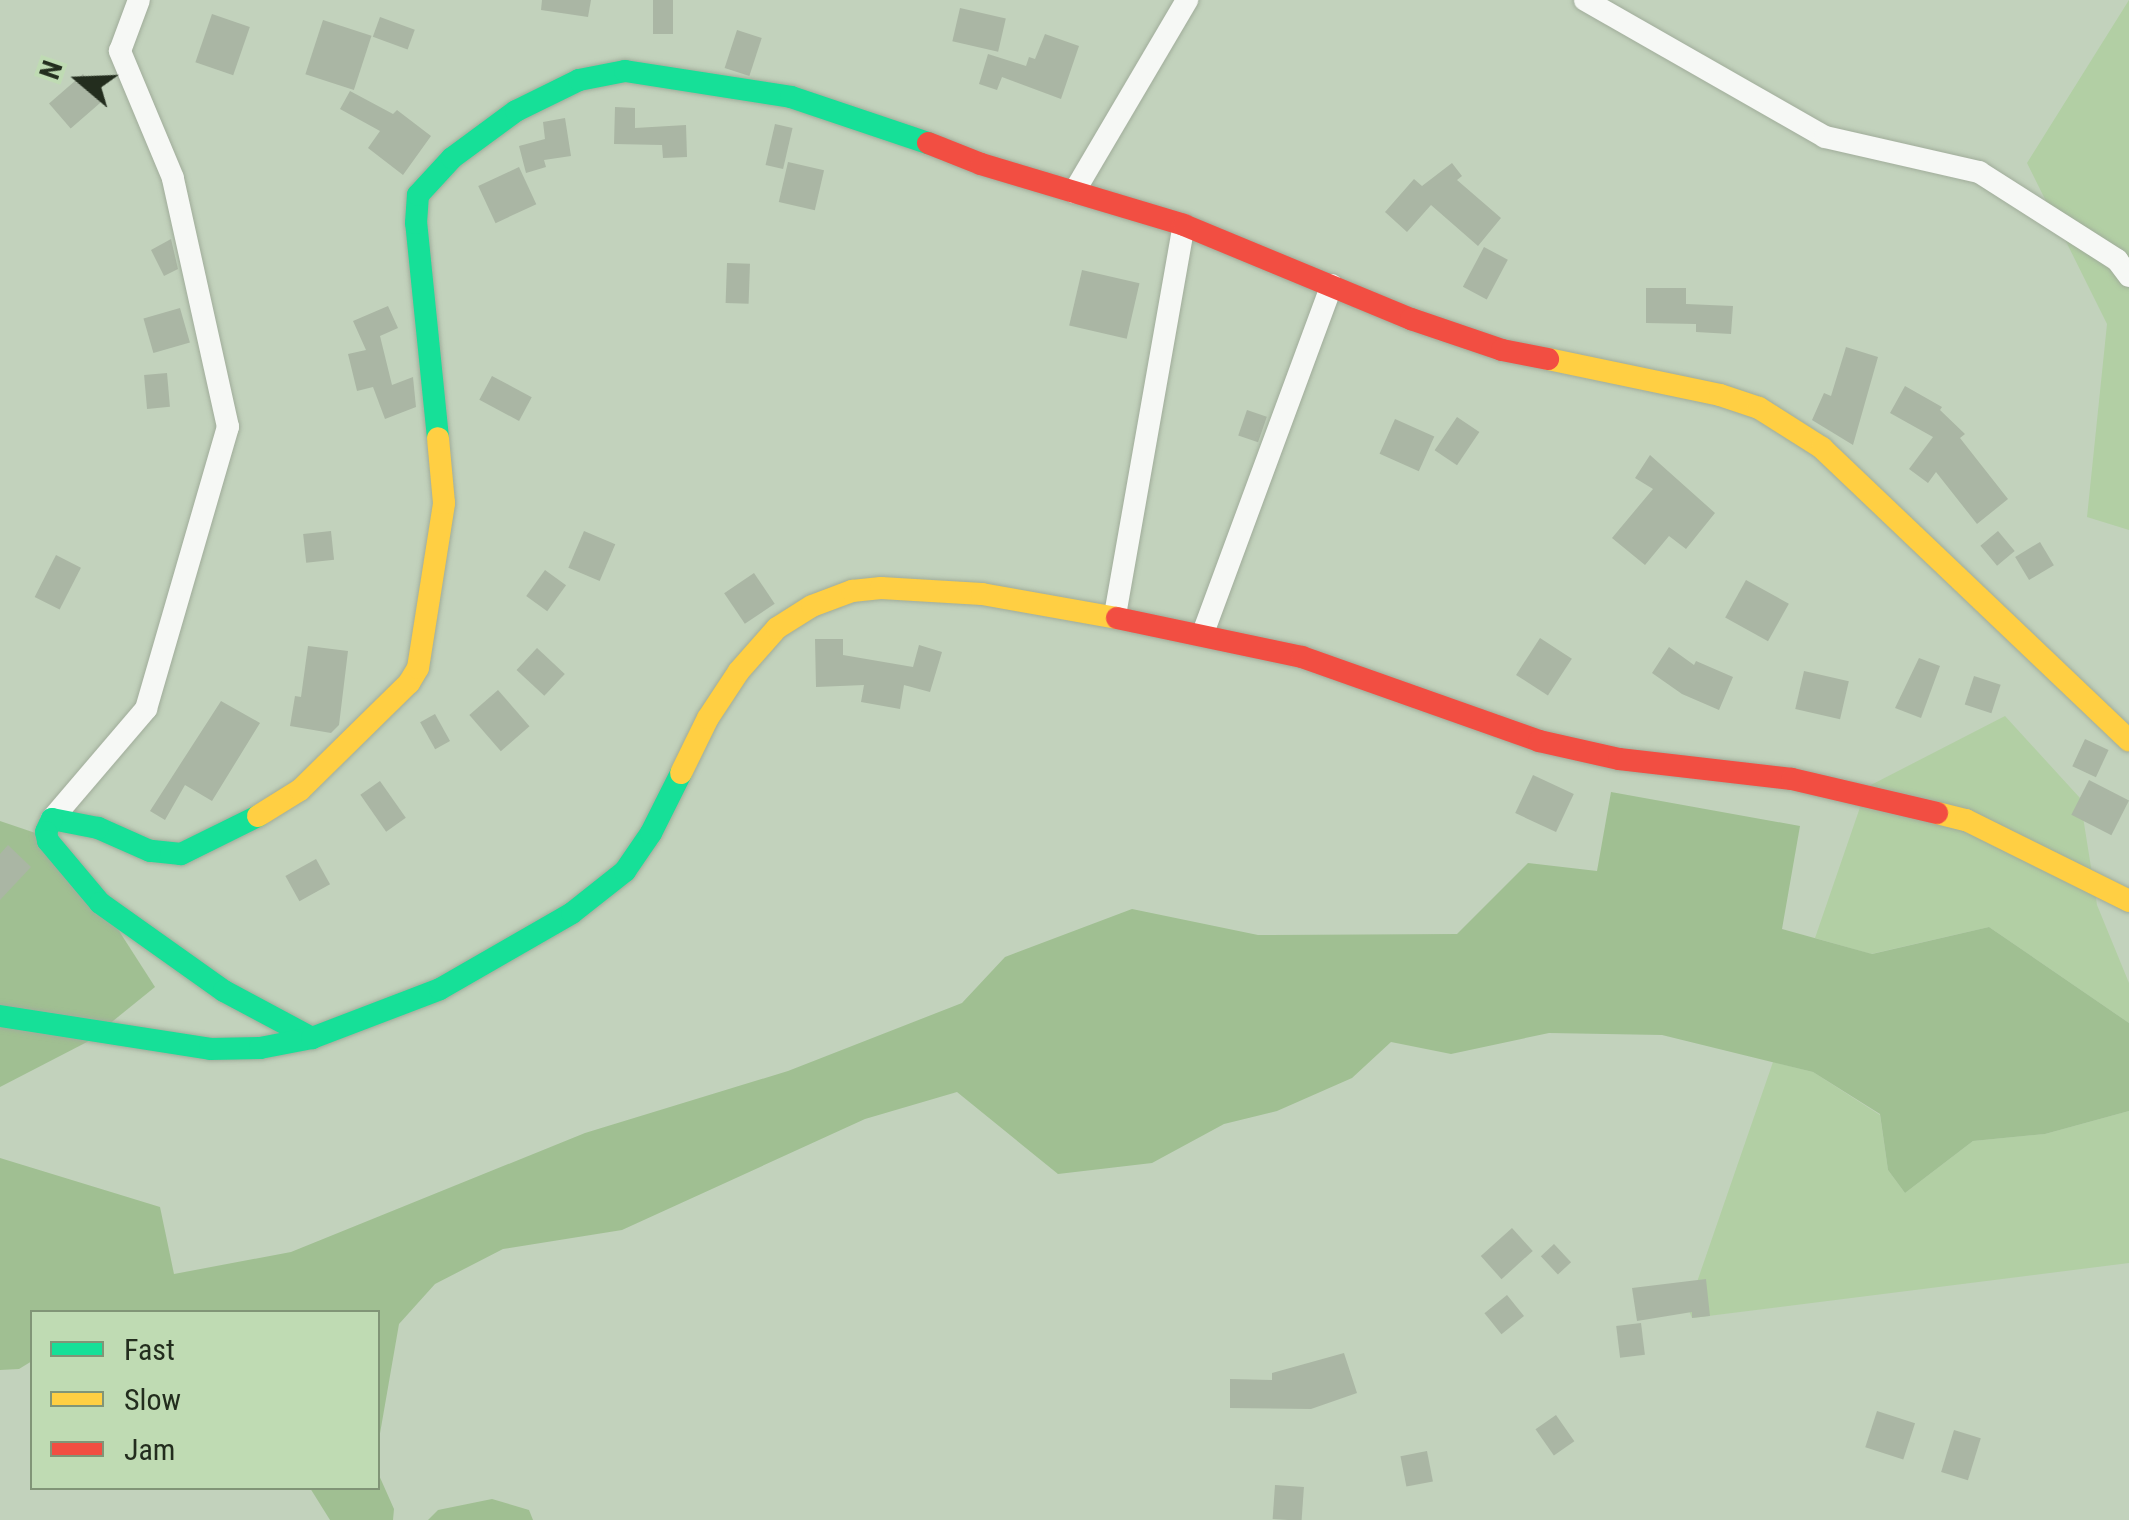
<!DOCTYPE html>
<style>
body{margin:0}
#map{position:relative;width:2129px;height:1520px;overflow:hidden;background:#c2d2bc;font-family:"Roboto Condensed",sans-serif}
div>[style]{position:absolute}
.green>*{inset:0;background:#b2cfa4}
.forest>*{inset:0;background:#a0bf92}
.building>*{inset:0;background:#aab6a4;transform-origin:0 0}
.roads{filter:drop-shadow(0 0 2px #a0ac9a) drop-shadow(0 0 2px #a0ac9a)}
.street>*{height:22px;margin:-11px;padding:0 11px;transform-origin:11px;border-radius:11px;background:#f6f8f5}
.fast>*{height:22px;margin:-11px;padding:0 11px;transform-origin:11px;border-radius:11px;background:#16e098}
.slow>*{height:22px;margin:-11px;padding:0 11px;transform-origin:11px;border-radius:11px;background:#ffcf43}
.jam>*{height:22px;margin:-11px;padding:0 11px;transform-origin:11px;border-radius:11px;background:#f24e42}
span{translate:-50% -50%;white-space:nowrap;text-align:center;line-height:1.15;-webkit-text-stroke:10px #bfdbb3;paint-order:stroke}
.legend{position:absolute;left:30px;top:1310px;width:350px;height:180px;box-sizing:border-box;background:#bfdbb3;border:2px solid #819577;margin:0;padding:12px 18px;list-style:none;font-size:30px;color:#232d1e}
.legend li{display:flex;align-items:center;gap:20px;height:50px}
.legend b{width:50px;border:2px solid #819577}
.north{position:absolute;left:30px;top:30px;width:100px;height:100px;-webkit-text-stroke:8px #bfdbb3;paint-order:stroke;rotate:289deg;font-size:28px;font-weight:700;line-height:40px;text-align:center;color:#232d1e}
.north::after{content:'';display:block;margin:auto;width:35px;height:45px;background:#232d1e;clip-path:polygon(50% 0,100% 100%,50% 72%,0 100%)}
</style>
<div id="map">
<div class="green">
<i style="clip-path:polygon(2129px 0,2129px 530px,2087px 517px,2107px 324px,2027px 163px)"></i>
<i style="clip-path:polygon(2005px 716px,2080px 798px,2097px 905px,2129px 983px,2129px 1023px,1989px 927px,1871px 954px,1815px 938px,1867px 787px)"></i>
<i style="clip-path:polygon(1773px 1062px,1813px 1072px,1880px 1115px,1888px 1170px,1905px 1193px,1973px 1141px,2045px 1134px,2129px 1111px,2129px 1263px,1692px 1318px,1688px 1308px)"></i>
</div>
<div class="forest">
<i style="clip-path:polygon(1611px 792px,1800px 826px,1782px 929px,1872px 954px,1989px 927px,2129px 1023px,2129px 1111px,2045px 1134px,1973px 1141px,1905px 1193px,1888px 1170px,1880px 1114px,1813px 1072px,1662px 1035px,1549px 1033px,1451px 1054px,1391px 1042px,1352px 1078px,1277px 1111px,1224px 1124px,1152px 1163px,1058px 1174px,957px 1092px,865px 1119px,622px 1230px,503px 1249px,435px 1284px,399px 1324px,378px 1445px,378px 1312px,32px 1312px,32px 1361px,19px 1369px,0 1370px,0 1158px,160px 1207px,174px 1274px,291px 1252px,585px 1133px,788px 1071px,962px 1003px,1005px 957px,1132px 909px,1258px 935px,1457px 934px,1528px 863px,1597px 871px)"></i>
<i style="clip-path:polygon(0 821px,62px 842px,155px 987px,87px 1042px,0 1087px)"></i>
<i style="clip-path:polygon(378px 1473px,394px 1509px,393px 1520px,330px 1520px,310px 1488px,378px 1488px)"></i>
<i style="clip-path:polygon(492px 1499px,529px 1510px,533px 1520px,428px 1520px,438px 1510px)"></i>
</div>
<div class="building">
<i style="clip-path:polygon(542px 0,591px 0,588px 17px,541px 10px)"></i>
<i style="left:653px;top:0;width:20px;height:34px"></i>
<i style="left:960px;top:8px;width:47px;height:34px;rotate:13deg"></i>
<i style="left:212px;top:14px;width:40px;height:51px;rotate:19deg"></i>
<i style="left:380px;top:17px;width:37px;height:21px;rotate:20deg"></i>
<i style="left:323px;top:20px;width:51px;height:57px;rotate:18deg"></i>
<i style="left:737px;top:30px;width:26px;height:40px;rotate:18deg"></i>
<i style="clip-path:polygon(1045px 34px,1079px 46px,1061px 99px,1002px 77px,997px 90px,979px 84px,988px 54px,1026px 66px,1029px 57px,1035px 59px)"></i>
<i style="left:83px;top:74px;width:33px;height:45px;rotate:49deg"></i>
<i style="clip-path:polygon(350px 91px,393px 114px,397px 110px,431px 136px,403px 175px,368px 148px,380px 131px,340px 109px)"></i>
<i style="clip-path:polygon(615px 107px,635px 108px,635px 128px,686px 125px,687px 157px,663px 158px,662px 145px,614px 144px)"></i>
<i style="clip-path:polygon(565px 118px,571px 156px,544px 160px,546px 167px,526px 173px,519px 146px,545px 139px,543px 122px)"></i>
<i style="left:775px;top:124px;width:18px;height:42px;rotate:13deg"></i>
<i style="left:788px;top:162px;width:37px;height:41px;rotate:13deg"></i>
<i style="clip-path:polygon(1452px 163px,1462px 176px,1457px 180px,1501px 218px,1478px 246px,1431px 205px,1407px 232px,1385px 212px,1414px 179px,1422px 186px)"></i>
<i style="left:519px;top:167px;width:41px;height:45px;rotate:65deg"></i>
<i style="clip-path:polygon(171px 239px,178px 269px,164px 276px,151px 250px)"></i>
<i style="left:1484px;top:247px;width:27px;height:45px;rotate:28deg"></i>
<i style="left:727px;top:263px;width:23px;height:40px;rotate:2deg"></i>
<i style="left:1082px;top:270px;width:59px;height:57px;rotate:13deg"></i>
<i style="clip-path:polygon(1646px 288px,1686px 288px,1686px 304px,1733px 306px,1731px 334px,1696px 332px,1696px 324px,1646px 323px)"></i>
<i style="clip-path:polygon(388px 306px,398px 328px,380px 336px,392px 385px,413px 377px,416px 407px,385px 419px,373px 387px,357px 391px,348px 354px,366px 350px,353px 321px)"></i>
<i style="left:180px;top:308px;width:36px;height:38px;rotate:74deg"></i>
<i style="clip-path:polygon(1846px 347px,1878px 357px,1853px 445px,1812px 420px,1824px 393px,1831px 396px)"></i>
<i style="left:167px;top:373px;width:34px;height:23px;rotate:85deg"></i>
<i style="left:492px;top:376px;width:45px;height:27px;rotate:28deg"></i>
<i style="clip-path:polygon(1905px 386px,1942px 407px,1940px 410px,1965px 434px,1960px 438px,2008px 499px,1977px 524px,1936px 472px,1928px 483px,1909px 469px,1933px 437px,1890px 413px)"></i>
<i style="left:1247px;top:410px;width:21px;height:27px;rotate:19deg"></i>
<i style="left:1457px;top:417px;width:27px;height:40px;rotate:34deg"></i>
<i style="left:1395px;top:419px;width:43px;height:38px;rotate:24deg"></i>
<i style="clip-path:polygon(1650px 455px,1715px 513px,1686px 549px,1669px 536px,1645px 565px,1612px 538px,1653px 489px,1635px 478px)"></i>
<i style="left:331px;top:531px;width:29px;height:28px;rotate:84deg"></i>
<i style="left:584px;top:531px;width:34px;height:40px;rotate:23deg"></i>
<i style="left:1998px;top:531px;width:26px;height:23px;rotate:50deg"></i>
<i style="left:2040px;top:542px;width:27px;height:29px;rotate:59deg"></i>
<i style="left:56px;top:555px;width:28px;height:47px;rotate:27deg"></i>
<i style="left:545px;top:570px;width:26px;height:32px;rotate:36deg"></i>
<i style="left:754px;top:573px;width:37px;height:36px;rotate:56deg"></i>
<i style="left:1746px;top:580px;width:49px;height:43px;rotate:29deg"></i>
<i style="left:1540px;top:638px;width:38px;height:44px;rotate:33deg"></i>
<i style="clip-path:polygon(815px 639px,843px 639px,843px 655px,913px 667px,919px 645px,942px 652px,930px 692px,904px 685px,900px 709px,861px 702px,864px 685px,816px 687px)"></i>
<i style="clip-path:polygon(308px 646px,348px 651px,339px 725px,331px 733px,290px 726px,295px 696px,301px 697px)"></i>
<i style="clip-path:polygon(1669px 647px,1694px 665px,1696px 661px,1733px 677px,1719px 710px,1682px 694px,1652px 673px)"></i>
<i style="left:537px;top:648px;width:38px;height:30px;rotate:43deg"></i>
<i style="clip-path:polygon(1919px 658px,1940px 666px,1921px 718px,1895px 708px)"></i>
<i style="left:1804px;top:671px;width:46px;height:39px;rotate:13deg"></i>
<i style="left:1974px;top:676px;width:28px;height:30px;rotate:18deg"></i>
<i style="left:498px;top:690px;width:48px;height:38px;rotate:49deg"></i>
<i style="clip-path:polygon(221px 701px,260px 723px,212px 801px,185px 785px,165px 820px,150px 811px)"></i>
<i style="left:435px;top:714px;width:31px;height:17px;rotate:61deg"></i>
<i style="left:2085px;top:739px;width:26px;height:30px;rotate:25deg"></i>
<i style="left:1533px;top:775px;width:45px;height:42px;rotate:25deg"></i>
<i style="left:2089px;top:780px;width:45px;height:39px;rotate:27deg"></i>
<i style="left:380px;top:781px;width:45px;height:24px;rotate:55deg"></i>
<i style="clip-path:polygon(8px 845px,31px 867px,0 900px,0 854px)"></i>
<i style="left:316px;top:859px;width:29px;height:35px;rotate:61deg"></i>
<i style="left:1512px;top:1228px;width:31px;height:42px;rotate:48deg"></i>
<i style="left:1554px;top:1244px;width:25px;height:18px;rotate:47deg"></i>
<i style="clip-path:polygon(1706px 1279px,1710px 1316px,1692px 1318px,1692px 1312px,1637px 1321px,1632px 1288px)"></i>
<i style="left:1507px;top:1295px;width:27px;height:29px;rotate:51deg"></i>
<i style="left:1641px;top:1323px;width:32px;height:25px;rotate:83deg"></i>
<i style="clip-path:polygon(1344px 1353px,1357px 1393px,1311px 1409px,1230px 1408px,1230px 1379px,1272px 1380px,1272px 1373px)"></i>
<i style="left:1877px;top:1411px;width:40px;height:38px;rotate:18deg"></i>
<i style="left:1556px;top:1415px;width:32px;height:25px;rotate:55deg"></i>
<i style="left:1954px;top:1430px;width:28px;height:44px;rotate:17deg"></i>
<i style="left:1427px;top:1451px;width:31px;height:27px;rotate:79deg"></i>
<i style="left:1275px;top:1485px;width:29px;height:34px;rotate:4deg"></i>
</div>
<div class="roads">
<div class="street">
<i style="left:1585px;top:0;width:276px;rotate:29.7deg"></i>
<i style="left:1825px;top:137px;width:158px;rotate:12.8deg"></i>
<i style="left:1979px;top:172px;width:164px;rotate:32.5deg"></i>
<i style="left:2117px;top:260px;width:20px;rotate:53deg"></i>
<i style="left:1074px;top:192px;width:223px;rotate:-59.5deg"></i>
<i style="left:1115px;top:615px;width:396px;rotate:-80deg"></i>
<i style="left:1203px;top:633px;width:371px;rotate:-69.7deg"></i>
<i style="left:52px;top:819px;width:145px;rotate:-49.5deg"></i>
<i style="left:146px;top:709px;width:294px;rotate:-73.8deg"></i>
<i style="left:228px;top:427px;width:255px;rotate:-102.5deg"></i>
<i style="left:173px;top:178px;width:138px;rotate:-112.7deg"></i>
<i style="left:120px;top:51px;width:54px;rotate:-69.6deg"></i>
</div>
<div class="fast">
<i style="left:438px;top:438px;width:216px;rotate:-95.8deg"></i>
<i style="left:416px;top:223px;width:28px;rotate:-86deg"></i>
<i style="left:418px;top:195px;width:50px;rotate:-47.4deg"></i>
<i style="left:452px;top:158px;width:79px;rotate:-36.3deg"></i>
<i style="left:516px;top:111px;width:70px;rotate:-26.2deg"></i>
<i style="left:579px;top:80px;width:47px;rotate:-11.1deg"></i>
<i style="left:625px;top:71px;width:168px;rotate:8.9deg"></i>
<i style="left:791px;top:97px;width:145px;rotate:18.6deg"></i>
<i style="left:258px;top:816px;width:86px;rotate:153.7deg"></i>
<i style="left:181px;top:854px;width:31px;rotate:-174deg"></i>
<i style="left:150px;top:851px;width:57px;rotate:-156.1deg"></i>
<i style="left:98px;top:828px;width:47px;rotate:-168.9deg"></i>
<i style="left:52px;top:819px;width:14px;rotate:115deg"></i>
<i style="left:46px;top:832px;width:9px;rotate:77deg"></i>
<i style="left:48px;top:841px;width:81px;rotate:50deg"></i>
<i style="left:100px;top:903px;width:152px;rotate:35.4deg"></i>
<i style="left:224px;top:991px;width:100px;rotate:28.1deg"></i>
<i style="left:0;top:1016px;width:213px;rotate:8.9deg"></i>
<i style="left:210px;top:1049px;width:50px;rotate:-1.1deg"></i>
<i style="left:260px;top:1048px;width:53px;rotate:-10.9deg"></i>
<i style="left:312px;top:1038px;width:137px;rotate:-20.9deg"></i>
<i style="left:440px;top:989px;width:152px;rotate:-29.9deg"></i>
<i style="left:572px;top:913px;width:68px;rotate:-38.4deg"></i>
<i style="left:625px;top:871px;width:46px;rotate:-55.6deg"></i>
<i style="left:651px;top:833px;width:67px;rotate:-63.4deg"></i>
</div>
<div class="slow">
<i style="left:1548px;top:359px;width:176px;rotate:11.8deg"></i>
<i style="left:1720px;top:395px;width:41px;rotate:18.4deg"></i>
<i style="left:1759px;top:408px;width:75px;rotate:32.4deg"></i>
<i style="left:1822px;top:448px;width:424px;rotate:43.6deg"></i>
<i style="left:681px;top:773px;width:61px;rotate:-63.9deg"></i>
<i style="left:708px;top:718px;width:56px;rotate:-56.6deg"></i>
<i style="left:739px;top:671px;width:57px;rotate:-48.5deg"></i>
<i style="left:777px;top:628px;width:41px;rotate:-32.2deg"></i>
<i style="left:812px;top:606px;width:43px;rotate:-20.6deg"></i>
<i style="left:852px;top:591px;width:29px;rotate:-6deg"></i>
<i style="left:881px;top:588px;width:101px;rotate:3.4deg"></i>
<i style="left:982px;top:594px;width:137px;rotate:10.1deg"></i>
<i style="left:1937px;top:813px;width:30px;rotate:14deg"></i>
<i style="left:1966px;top:820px;width:182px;rotate:26.4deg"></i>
<i style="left:258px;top:816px;width:49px;rotate:-31.8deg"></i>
<i style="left:300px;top:790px;width:153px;rotate:-44.5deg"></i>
<i style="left:409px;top:683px;width:17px;rotate:-59deg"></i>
<i style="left:418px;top:668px;width:167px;rotate:-81deg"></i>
<i style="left:444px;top:503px;width:65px;rotate:-95.3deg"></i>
</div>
<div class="jam">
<i style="left:928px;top:143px;width:57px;rotate:21.6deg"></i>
<i style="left:981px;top:164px;width:212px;rotate:16.7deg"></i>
<i style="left:1184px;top:225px;width:246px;rotate:22.5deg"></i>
<i style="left:1411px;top:319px;width:96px;rotate:18.8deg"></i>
<i style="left:1502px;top:350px;width:47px;rotate:11.1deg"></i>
<i style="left:1117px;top:618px;width:189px;rotate:11.9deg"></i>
<i style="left:1302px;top:657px;width:251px;rotate:19.5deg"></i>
<i style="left:1539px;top:741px;width:82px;rotate:12.7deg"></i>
<i style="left:1619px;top:759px;width:174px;rotate:6.6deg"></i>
<i style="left:1792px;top:779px;width:149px;rotate:13.2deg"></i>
</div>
</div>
<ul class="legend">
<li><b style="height:12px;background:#16e098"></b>Fast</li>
<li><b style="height:12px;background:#ffcf43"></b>Slow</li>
<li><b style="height:12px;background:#f24e42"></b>Jam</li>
</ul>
<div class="north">N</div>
</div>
